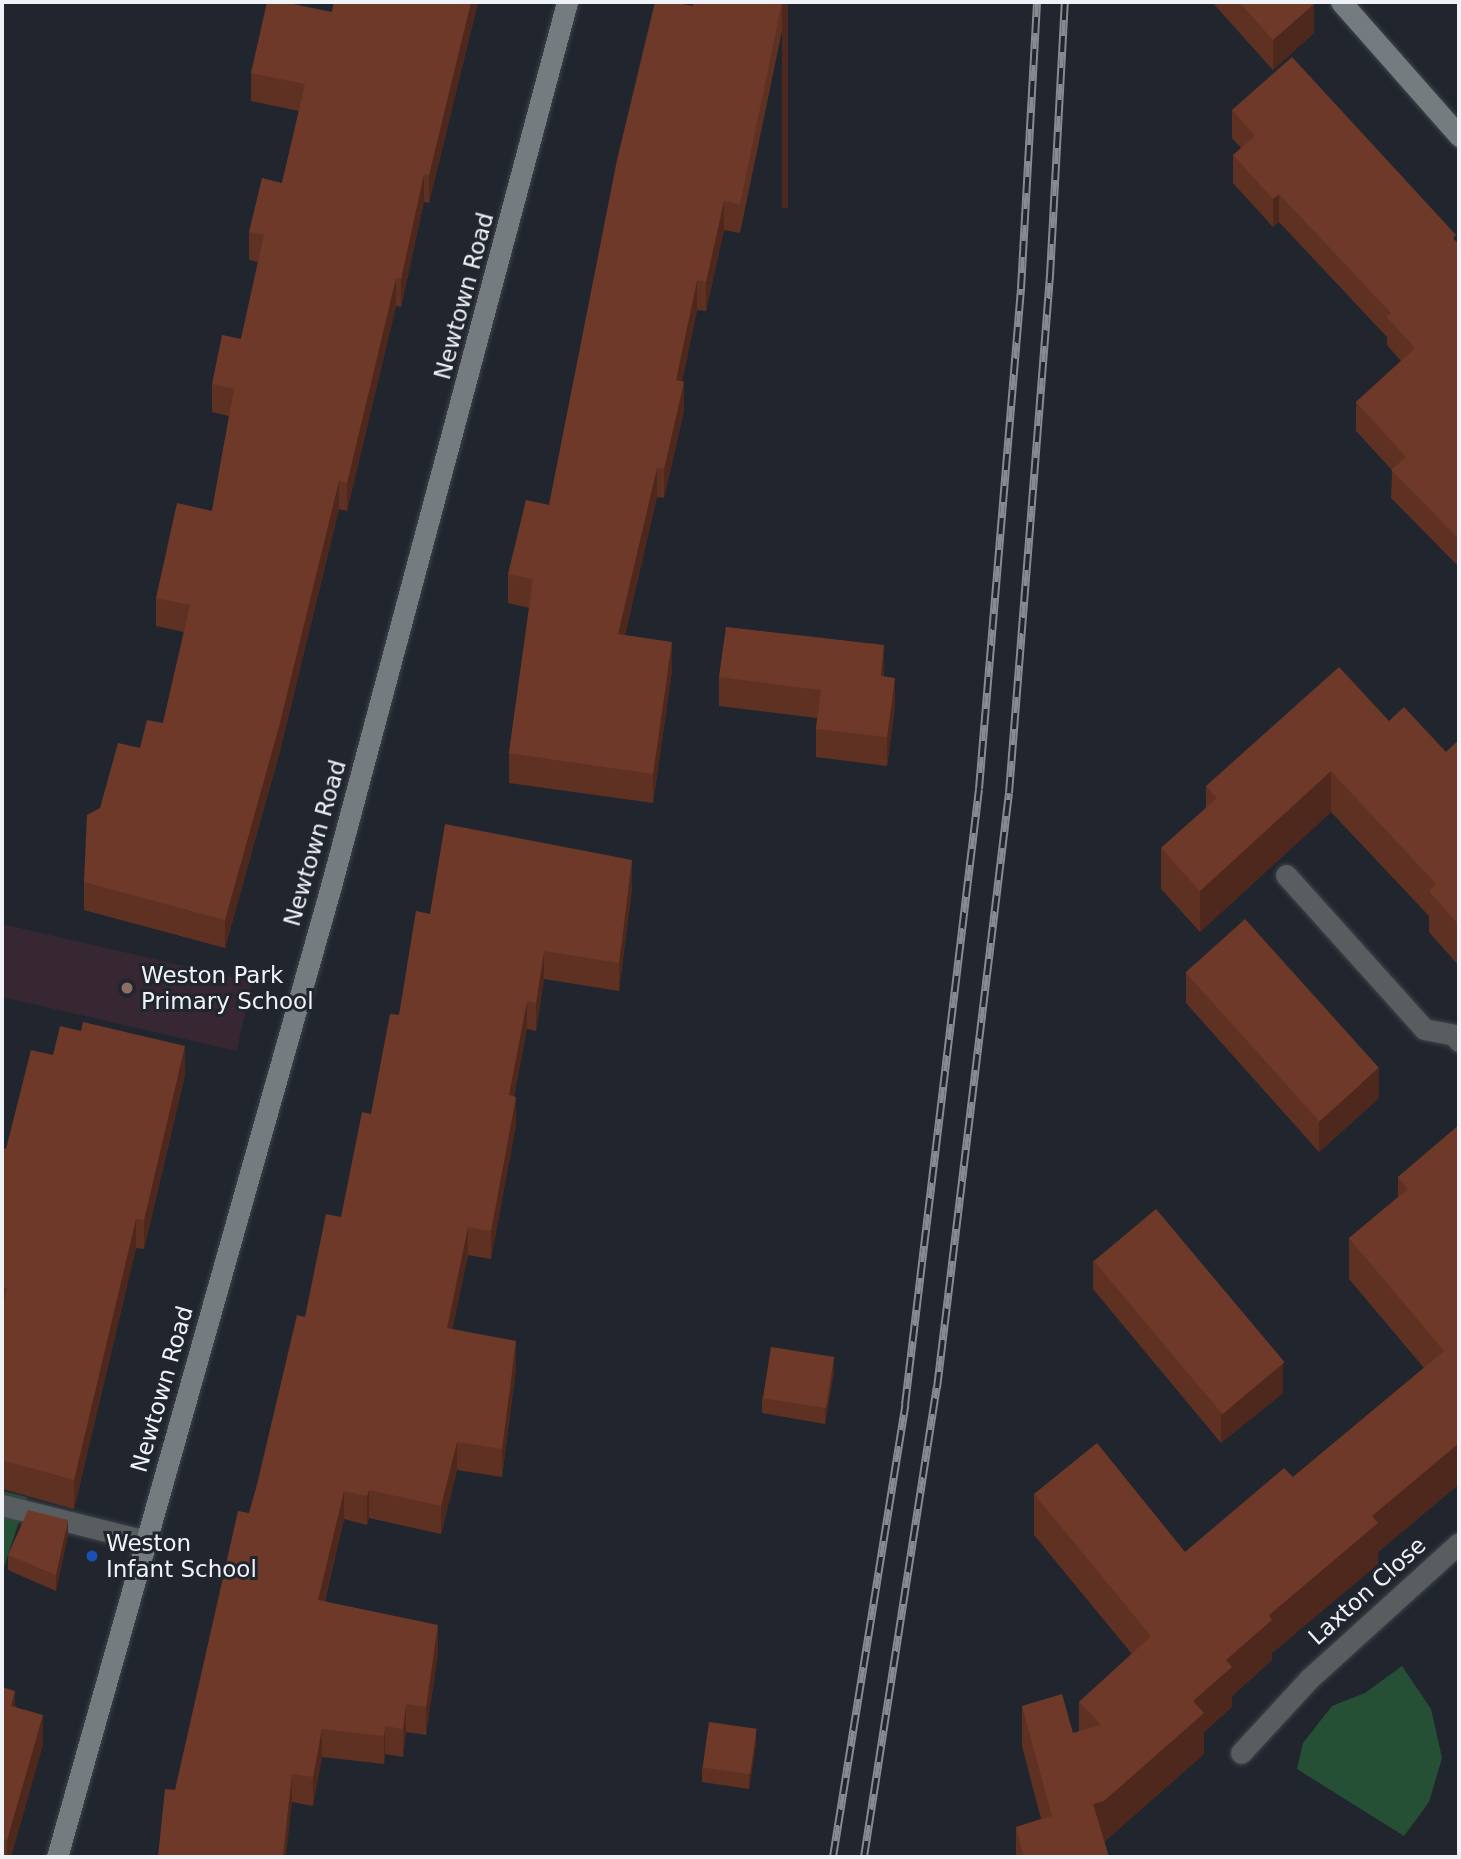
<!DOCTYPE html>
<style>
body{margin:0}
#map{position:relative;width:1461px;height:1859px;overflow:hidden;background:#21262e;font-family:"DejaVu Sans",sans-serif}
div>[style]{position:absolute}
.education>*{inset:0;background:#372732;transform-origin:0 0}
.green>*{inset:0;background:#265035}
.roads{filter:drop-shadow(0 0 2px #3e434a) drop-shadow(0 0 2px #3e434a)}
.lane>*{height:21px;margin:-10.5px;padding:0 10.5px;transform-origin:10.5px;border-radius:10.5px;background:#585d5f}
.street>*{height:21px;margin:-10.5px;padding:0 10.5px;transform-origin:10.5px;border-radius:10.5px;background:#585d5f}
.secondary>*{height:21px;margin:-10.5px;padding:0 10.5px;transform-origin:10.5px;border-radius:10.5px;background:#747c7f}
.rail>*{height:8px;margin-top:-4px;transform-origin:0;background:repeating-linear-gradient(90deg,#21262e 0 16px,#868a91 0 32px);box-sizing:border-box;border-block:2px solid #868a91}
.wall>*{inset:0;background:#5f3123}
.shaded-wall>*{inset:0;background:#4e281d;transform-origin:0 0}
.building>*{inset:0;background:#6f3929;transform-origin:0 0}
.dots>*{width:19px;height:19px;translate:-50% -50%;box-sizing:border-box;border:4px solid #21262e;border-radius:50%}
span{translate:-50% -50%;white-space:nowrap;text-align:center;line-height:1.15;-webkit-text-stroke:6px #21262e;paint-order:stroke}
.street-label{font-size:23px;color:#eff3f8}
.poi-label{font-size:23px;color:#eff3f8}
.left{translate:0 -50%;text-align:left}
.frame{position:absolute;inset:0;border:4px solid #eff3f8;pointer-events:none}
</style>
<div id="map">
<div class="education">
<i style="left:2px;top:924px;width:257px;height:71px;rotate:13deg"></i>
</div>
<div class="green">
<i style="clip-path:polygon(2px 1491px,27px 1497px,2px 1573px)"></i>
<i style="clip-path:polygon(1402px 1666px,1431px 1709px,1442px 1758px,1429px 1802px,1404px 1836px,1297px 1769px,1303px 1743px,1332px 1706px,1365px 1693px)"></i>
</div>
<div class="roads">
<div class="lane">
<i style="left:2px;top:1505px;width:148px;rotate:14deg"></i>
</div>
<div class="street">
<i style="left:1286px;top:875px;width:207px;rotate:48.1deg"></i>
<i style="left:1424px;top:1029px;width:31px;rotate:11deg"></i>
<i style="left:1454px;top:1035px;width:8px;rotate:50deg"></i>
<i style="left:1241px;top:1753px;width:100px;rotate:-47.4deg"></i>
<i style="left:1309px;top:1679px;width:202px;rotate:-42.2deg"></i>
</div>
<div class="secondary">
<i style="left:1341px;top:2px;width:179px;rotate:48.6deg"></i>
<i style="left:57px;top:1857px;width:1009px;rotate:-74.24deg"></i>
<i style="left:331px;top:886px;width:915px;rotate:-75.05deg"></i>
</div>
</div>
<div class="rail">
<i style="left:833px;top:1857px;width:458px;rotate:-80.9deg"></i>
<i style="left:905px;top:1405px;width:620px;rotate:-83.15deg"></i>
<i style="left:979px;top:789px;width:502px;rotate:-85.2deg"></i>
<i style="left:1021px;top:289px;width:287px;rotate:-86.8deg"></i>
<i style="left:864px;top:1857px;width:475px;rotate:-81.2deg"></i>
<i style="left:937px;top:1388px;width:599px;rotate:-83.1deg"></i>
<i style="left:1009px;top:793px;width:519px;rotate:-85.47deg"></i>
<i style="left:1050px;top:276px;width:274px;rotate:-86.9deg"></i>
</div>
<div class="wall">
<i style="clip-path:polygon(334px 2px,478px 2px,429px 203px,424px 202px,401px 307px,396px 306px,347px 511px,339px 509px,280px 751px,225px 948px,84px 910px,84px 882px,100px 808px,140px 748px,163px 723px,184px 632px,156px 626px,156px 598px,212px 511px,229px 416px,212px 412px,212px 384px,241px 339px,258px 262px,249px 260px,249px 232px,282px 183px,299px 111px,251px 101px,251px 73px,332px 12px)"></i>
<i style="clip-path:polygon(694px 2px,788px 2px,740px 233px,724px 230px,706px 311px,697px 310px,682px 382px,684px 411px,664px 498px,657px 497px,625px 635px,672px 671px,653px 803px,509px 783px,509px 753px,529px 608px,508px 603px,508px 574px,549px 505px)"></i>
<i style="clip-path:polygon(1212px 2px,1312px 2px,1314px 33px,1273px 70px)"></i>
<i style="clip-path:polygon(1232px 110px,1456px 241px,1459px 245px,1459px 567px,1391px 498px,1392px 470px,1356px 431px,1356px 402px,1401px 361px,1387px 345px,1387px 337px,1279px 222px,1273px 227px,1233px 183px,1233px 155px,1241px 148px,1232px 138px)"></i>
<i style="clip-path:polygon(884px 676px,895px 706px,887px 766px,816px 757px,816px 729px,817px 718px,719px 706px,719px 677px)"></i>
<i style="clip-path:polygon(1389px 721px,1446px 752px,1459px 740px,1459px 966px,1429px 932px,1429px 916px,1331px 812px,1200px 932px,1161px 889px,1161px 848px,1206px 808px,1206px 786px)"></i>
<i style="clip-path:polygon(632px 888px,619px 991px,544px 979px,536px 1031px,527px 1029px,514px 1096px,516px 1125px,491px 1259px,468px 1255px,452px 1329px,516px 1369px,502px 1477px,457px 1470px,441px 1534px,369px 1518px,367px 1525px,344px 1519px,325px 1601px,438px 1653px,426px 1735px,406px 1732px,403px 1757px,385px 1754px,384px 1764px,322px 1757px,313px 1806px,292px 1802px,175px 1790px,249px 1513px,305px 1317px,341px 1217px,399px 1015px,430px 914px)"></i>
<i style="clip-path:polygon(1186px 973px,1379px 1098px,1319px 1152px,1186px 1003px)"></i>
<i style="clip-path:polygon(53px 1055px,185px 1075px,144px 1249px,136px 1248px,74px 1509px,2px 1489px,2px 1148px,6px 1149px)"></i>
<i style="clip-path:polygon(1459px 1125px,1459px 1484px,1378px 1552px,1378px 1564px,1272px 1653px,1272px 1660px,1232px 1696px,1232px 1707px,1204px 1732px,1204px 1754px,1104px 1842px,1109px 1857px,1016px 1857px,1016px 1827px,1041px 1819px,1022px 1746px,1022px 1706px,1073px 1733px,1079px 1732px,1079px 1702px,1132px 1654px,1034px 1535px,1034px 1494px,1185px 1552px,1293px 1477px,1424px 1368px,1349px 1279px,1349px 1238px,1398px 1197px,1398px 1177px)"></i>
<i style="clip-path:polygon(1093px 1260px,1283px 1393px,1221px 1443px,1093px 1289px)"></i>
<i style="clip-path:polygon(834px 1372px,825px 1424px,762px 1413px,762px 1398px)"></i>
<i style="clip-path:polygon(68px 1535px,56px 1591px,8px 1570px,8px 1555px)"></i>
<i style="clip-path:polygon(2px 1687px,43px 1744px,11px 1857px,2px 1857px)"></i>
<i style="clip-path:polygon(756px 1744px,749px 1789px,702px 1782px,702px 1767px)"></i>
</div>
<div class="shaded-wall">
<i style="clip-path:polygon(471px 2px,478px 2px,429px 203px,429px 175px)"></i>
<i style="left:782px;top:2px;width:6px;height:206px"></i>
<i style="clip-path:polygon(1314px 4px,1314px 33px,1273px 70px,1273px 40px)"></i>
<i style="clip-path:polygon(424px 174px,424px 202px,401px 307px,401px 279px)"></i>
<i style="clip-path:polygon(1279px 194px,1279px 222px,1273px 227px,1273px 199px)"></i>
<i style="clip-path:polygon(724px 201px,724px 230px,706px 311px,706px 282px)"></i>
<i style="clip-path:polygon(396px 278px,396px 306px,347px 511px,347px 483px)"></i>
<i style="clip-path:polygon(697px 280px,697px 310px,676px 410px,676px 380px)"></i>
<i style="clip-path:polygon(684px 382px,684px 411px,664px 498px,664px 469px)"></i>
<i style="clip-path:polygon(657px 468px,657px 497px,618px 663px,618px 634px)"></i>
<i style="clip-path:polygon(339px 481px,339px 509px,280px 751px,225px 948px,225px 920px)"></i>
<i style="clip-path:polygon(672px 642px,672px 671px,653px 803px,653px 774px)"></i>
<i style="clip-path:polygon(884px 645px,884px 674px,881px 705px,881px 676px)"></i>
<i style="clip-path:polygon(895px 678px,895px 706px,887px 766px,887px 737px)"></i>
<i style="clip-path:polygon(1331px 771px,1331px 812px,1200px 932px,1200px 891px)"></i>
<i style="clip-path:polygon(632px 860px,632px 888px,619px 991px,619px 963px)"></i>
<i style="clip-path:polygon(544px 951px,544px 979px,536px 1031px,536px 1003px)"></i>
<i style="clip-path:polygon(527px 1001px,527px 1029px,509px 1123px,509px 1095px)"></i>
<i style="clip-path:polygon(185px 1046px,185px 1075px,144px 1249px,144px 1220px)"></i>
<i style="clip-path:polygon(1379px 1068px,1379px 1098px,1319px 1152px,1319px 1122px)"></i>
<i style="clip-path:polygon(516px 1097px,516px 1125px,491px 1259px,491px 1231px)"></i>
<i style="clip-path:polygon(136px 1219px,136px 1248px,74px 1509px,74px 1480px)"></i>
<i style="clip-path:polygon(468px 1227px,468px 1255px,447px 1356px,447px 1328px)"></i>
<i style="clip-path:polygon(516px 1341px,516px 1369px,502px 1477px,502px 1449px)"></i>
<i style="clip-path:polygon(834px 1357px,834px 1372px,825px 1424px,825px 1409px)"></i>
<i style="clip-path:polygon(1283px 1363px,1283px 1393px,1221px 1443px,1221px 1414px)"></i>
<i style="clip-path:polygon(457px 1442px,457px 1470px,441px 1534px,441px 1506px)"></i>
<i style="clip-path:polygon(1459px 1443px,1459px 1484px,1378px 1552px,1378px 1564px,1272px 1653px,1272px 1660px,1232px 1696px,1232px 1707px,1204px 1732px,1204px 1754px,1104px 1842px,1093px 1804px,1193px 1701px,1226px 1660px,1269px 1615px,1372px 1516px)"></i>
<i style="clip-path:polygon(369px 1490px,369px 1518px,367px 1525px,367px 1496px)"></i>
<i style="clip-path:polygon(344px 1491px,344px 1519px,318px 1628px,318px 1600px)"></i>
<i style="clip-path:polygon(68px 1520px,68px 1535px,56px 1591px,56px 1575px)"></i>
<i style="clip-path:polygon(438px 1625px,438px 1653px,426px 1735px,426px 1707px)"></i>
<i style="clip-path:polygon(15px 1691px,15px 1721px,11px 1706px)"></i>
<i style="clip-path:polygon(406px 1704px,406px 1732px,403px 1757px,403px 1729px)"></i>
<i style="clip-path:polygon(43px 1715px,43px 1744px,11px 1857px,7px 1857px,7px 1840px)"></i>
<i style="clip-path:polygon(385px 1726px,385px 1754px,384px 1764px,384px 1736px)"></i>
<i style="clip-path:polygon(322px 1729px,322px 1757px,313px 1806px,313px 1777px)"></i>
<i style="clip-path:polygon(756px 1729px,756px 1744px,749px 1789px,749px 1774px)"></i>
<i style="clip-path:polygon(292px 1774px,292px 1802px,286px 1857px,283px 1857px)"></i>
</div>
<div class="building">
<i style="clip-path:polygon(267px 2px,283px 2px,332px 12px,334px 2px,471px 2px,429px 175px,424px 174px,401px 279px,396px 278px,347px 483px,339px 481px,280px 723px,225px 920px,84px 882px,87px 815px,100px 808px,118px 743px,140px 748px,147px 720px,163px 723px,190px 605px,156px 598px,177px 503px,212px 511px,234px 389px,212px 384px,222px 335px,241px 339px,264px 235px,249px 232px,262px 178px,282px 183px,305px 84px,251px 73px)"></i>
<i style="clip-path:polygon(655px 2px,672px 2px,693px 6px,694px 2px,782px 2px,740px 204px,724px 201px,706px 282px,697px 280px,676px 380px,684px 382px,664px 469px,657px 468px,618px 634px,672px 642px,653px 774px,509px 753px,533px 579px,508px 574px,526px 500px,549px 505px,617px 160px)"></i>
<i style="clip-path:polygon(1239px 2px,1312px 2px,1314px 4px,1273px 40px)"></i>
<i style="clip-path:polygon(1292px 57px,1456px 235px,1453px 238px,1459px 245px,1459px 539px,1391px 470px,1406px 457px,1356px 402px,1415px 348px,1387px 317px,1391px 313px,1279px 194px,1273px 199px,1233px 155px,1255px 136px,1232px 110px)"></i>
<i style="clip-path:polygon(726px 627px,884px 645px,881px 676px,895px 678px,887px 737px,816px 729px,821px 690px,719px 677px)"></i>
<i style="clip-path:polygon(1339px 667px,1389px 721px,1404px 707px,1446px 752px,1459px 740px,1459px 925px,1429px 891px,1436px 884px,1331px 771px,1200px 891px,1161px 848px,1217px 798px,1206px 786px)"></i>
<i style="clip-path:polygon(445px 824px,632px 860px,619px 963px,544px 951px,536px 1003px,527px 1001px,509px 1095px,516px 1097px,491px 1231px,468px 1227px,447px 1328px,516px 1341px,502px 1449px,457px 1442px,441px 1506px,369px 1490px,367px 1496px,344px 1491px,318px 1600px,438px 1625px,426px 1707px,406px 1704px,403px 1729px,385px 1726px,384px 1736px,322px 1729px,313px 1777px,292px 1774px,283px 1857px,158px 1857px,165px 1789px,175px 1790px,238px 1511px,249px 1513px,256px 1489px,297px 1315px,305px 1317px,326px 1214px,341px 1217px,362px 1112px,371px 1114px,390px 1014px,399px 1015px,416px 911px,430px 914px)"></i>
<i style="left:1245px;top:919px;width:200px;height:80px;rotate:48deg"></i>
<i style="clip-path:polygon(83px 1022px,185px 1046px,144px 1220px,136px 1219px,74px 1480px,2px 1460px,2px 1309px,7px 1289px,2px 1287px,2px 1148px,6px 1149px,31px 1050px,53px 1055px,60px 1026px,81px 1031px)"></i>
<i style="clip-path:polygon(1459px 1125px,1459px 1443px,1372px 1516px,1378px 1523px,1269px 1615px,1272px 1620px,1226px 1660px,1232px 1667px,1193px 1701px,1204px 1713px,1104px 1801px,1093px 1804px,1109px 1857px,1024px 1857px,1016px 1827px,1052px 1816px,1022px 1706px,1062px 1694px,1073px 1733px,1101px 1725px,1079px 1702px,1151px 1636px,1034px 1494px,1097px 1443px,1185px 1552px,1284px 1468px,1293px 1477px,1444px 1351px,1349px 1238px,1408px 1189px,1398px 1177px)"></i>
<i style="left:1156px;top:1209px;width:200px;height:81px;rotate:50deg"></i>
<i style="left:771px;top:1347px;width:64px;height:52px;rotate:9deg"></i>
<i style="clip-path:polygon(28px 1510px,68px 1520px,56px 1575px,8px 1555px)"></i>
<i style="clip-path:polygon(2px 1687px,15px 1691px,11px 1706px,43px 1715px,7px 1840px,2px 1839px)"></i>
<i style="left:709px;top:1722px;width:48px;height:46px;rotate:8deg"></i>
</div>
<div class="dots">
<i style="left:127px;top:988px;background:#8d6e63"></i>
<i style="left:92px;top:1556px;background:#1a4fb4"></i>
</div>
<div class="street-label">
<span style="left:464px;top:296px;rotate:-75deg">Newtown Road</span>
<span style="left:315px;top:843px;rotate:-74deg">Newtown Road</span>
<span style="left:162px;top:1389px;rotate:-74deg">Newtown Road</span>
<span style="left:1367px;top:1591px;rotate:-42deg">Laxton Close</span>
</div>
<div class="poi-label">
<span class="left" style="left:141px;top:988px">Weston Park<br>Primary School</span>
<span class="left" style="left:106px;top:1556px">Weston<br>Infant School</span>
</div>
<div class="frame"></div>
</div>
